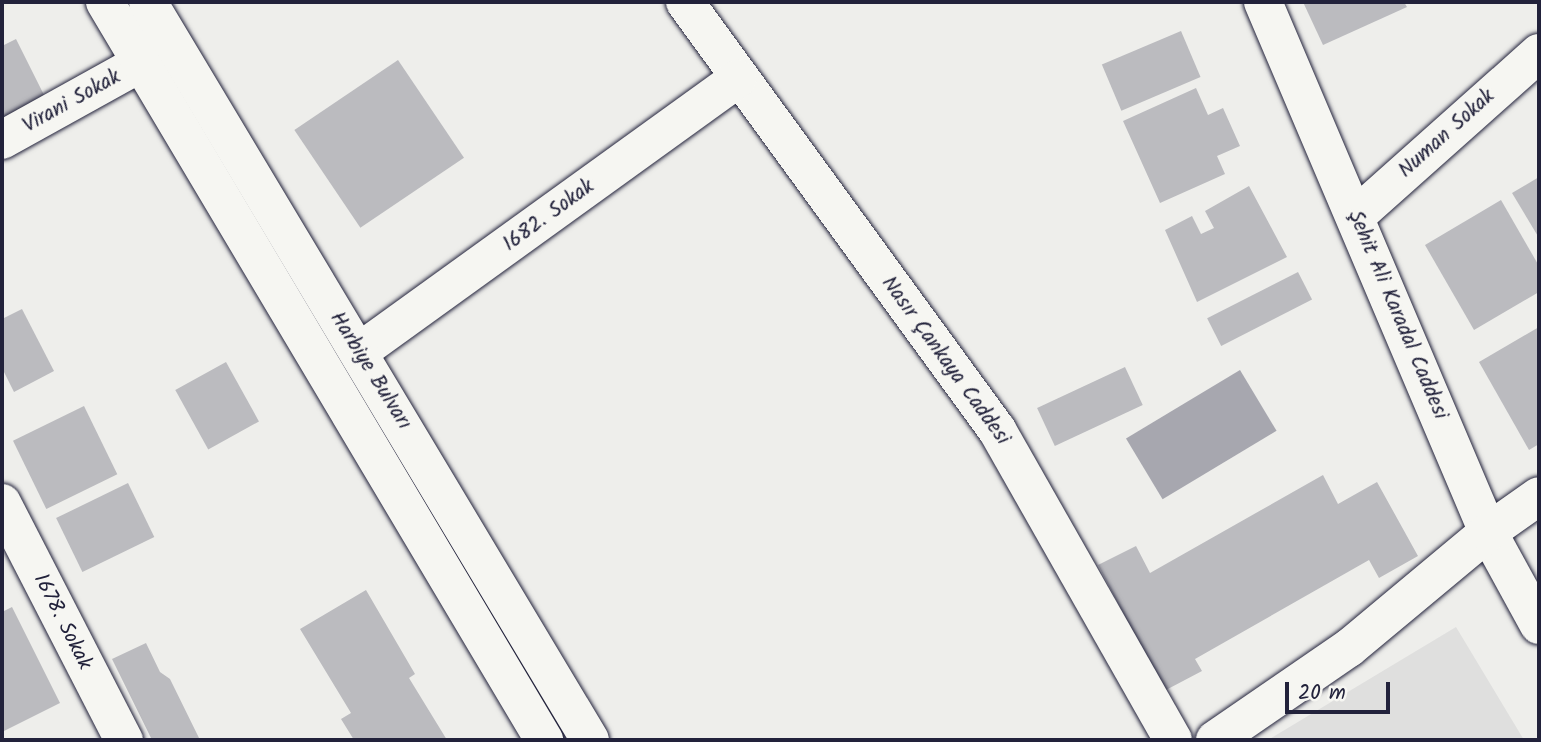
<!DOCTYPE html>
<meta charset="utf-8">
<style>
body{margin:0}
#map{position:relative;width:1541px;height:742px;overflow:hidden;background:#eeeeeb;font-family:Kalam,sans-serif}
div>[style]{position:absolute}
.built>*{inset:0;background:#dfdfde}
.water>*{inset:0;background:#a7a7af;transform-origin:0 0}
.building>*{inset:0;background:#bbbbbf;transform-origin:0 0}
.roads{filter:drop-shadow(0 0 2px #22223b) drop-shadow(0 0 2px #22223b)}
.minor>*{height:38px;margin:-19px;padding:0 19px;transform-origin:19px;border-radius:19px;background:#f6f6f2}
.major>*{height:38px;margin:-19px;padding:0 19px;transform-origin:19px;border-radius:19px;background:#f6f6f2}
span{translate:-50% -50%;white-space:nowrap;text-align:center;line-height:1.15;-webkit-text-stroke:5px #f6f6f2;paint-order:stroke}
.street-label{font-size:21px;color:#22223b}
.frame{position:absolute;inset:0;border:4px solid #22223b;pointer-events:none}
.scale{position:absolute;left:1285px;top:682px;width:105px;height:32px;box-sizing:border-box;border:4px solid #22223b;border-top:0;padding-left:9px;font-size:21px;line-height:24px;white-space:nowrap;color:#22223b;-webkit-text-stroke:5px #f6f6f2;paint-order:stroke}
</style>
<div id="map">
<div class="built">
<i style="clip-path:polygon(1456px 627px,1524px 740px,1267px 740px,1268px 740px)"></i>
</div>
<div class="water">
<i style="left:1240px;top:370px;width:71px;height:133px;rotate:59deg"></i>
</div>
<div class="building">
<i style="clip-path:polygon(1303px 2px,1404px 2px,1407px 7px,1323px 45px)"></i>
<i style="left:1181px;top:31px;width:50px;height:86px;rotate:67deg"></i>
<i style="clip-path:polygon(16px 39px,49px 105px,2px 129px,2px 46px)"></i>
<i style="left:398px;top:60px;width:118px;height:125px;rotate:56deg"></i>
<i style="clip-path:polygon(1196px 88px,1208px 115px,1223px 108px,1240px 146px,1217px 156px,1225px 174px,1160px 203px,1123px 121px)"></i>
<i style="clip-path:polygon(1539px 177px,1539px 238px,1512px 193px)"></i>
<i style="clip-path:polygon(1249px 186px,1287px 257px,1197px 302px,1165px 230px,1192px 216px,1201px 234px,1214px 228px,1205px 211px)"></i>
<i style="clip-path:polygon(1501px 200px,1539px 266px,1539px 292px,1474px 330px,1425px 245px)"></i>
<i style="left:1298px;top:272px;width:31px;height:102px;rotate:63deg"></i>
<i style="clip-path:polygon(22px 309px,54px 371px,14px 392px,2px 368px,2px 319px)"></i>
<i style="clip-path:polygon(1539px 327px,1539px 444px,1529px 450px,1479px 362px)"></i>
<i style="left:226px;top:362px;width:68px;height:58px;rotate:61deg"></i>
<i style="left:1125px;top:367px;width:42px;height:97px;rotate:65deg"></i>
<i style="left:84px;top:406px;width:76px;height:79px;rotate:64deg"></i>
<i style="clip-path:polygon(1323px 475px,1338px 504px,1377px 482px,1418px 556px,1379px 578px,1369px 560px,1195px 659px,1202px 671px,1164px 691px,1098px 565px,1136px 546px,1150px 573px)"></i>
<i style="left:128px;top:483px;width:60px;height:80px;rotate:64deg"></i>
<i style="clip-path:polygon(366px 590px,415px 674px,409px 678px,447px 740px,354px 740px,341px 719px,351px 713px,300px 629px)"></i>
<i style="clip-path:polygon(12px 607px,60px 703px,2px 732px,2px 612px)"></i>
<i style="clip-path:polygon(146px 643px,160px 672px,170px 679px,200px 740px,152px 740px,112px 659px)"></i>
</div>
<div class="roads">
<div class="minor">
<i style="left:685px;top:2px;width:530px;rotate:53.91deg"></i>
<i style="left:997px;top:430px;width:356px;rotate:60.4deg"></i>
<i style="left:1263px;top:2px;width:576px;rotate:67deg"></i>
<i style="left:1488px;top:532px;width:106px;rotate:61.3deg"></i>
<i style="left:2px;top:140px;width:159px;rotate:-29deg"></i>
<i style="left:1356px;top:216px;width:245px;rotate:-41.7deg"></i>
<i style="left:359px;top:352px;width:467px;rotate:-35.8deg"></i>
<i style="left:2px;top:503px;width:267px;rotate:62.8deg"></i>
<i style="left:1215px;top:740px;width:163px;rotate:-34.5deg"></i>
<i style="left:1349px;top:648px;width:181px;rotate:-39.8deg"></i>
<i style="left:1488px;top:532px;width:62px;rotate:-35.2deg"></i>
</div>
<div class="major">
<i style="left:105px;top:2px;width:859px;rotate:59.25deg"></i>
<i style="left:148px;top:2px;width:860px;rotate:59.08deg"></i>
</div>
</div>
<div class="street-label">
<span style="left:72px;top:102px;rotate:-29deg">Virani Sokak</span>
<span style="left:1447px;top:134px;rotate:-42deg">Numan Sokak</span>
<span style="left:549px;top:216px;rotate:-36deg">1682. Sokak</span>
<span style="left:1397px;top:315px;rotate:67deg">Şehit Ali Karadal Caddesi</span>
<span style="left:945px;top:361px;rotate:54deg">Nasır Çankaya Caddesi</span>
<span style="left:370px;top:371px;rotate:58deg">Harbiye Bulvarı</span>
<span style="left:62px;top:622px;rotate:63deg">1678. Sokak</span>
</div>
<div class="frame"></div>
<div class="scale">20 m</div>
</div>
